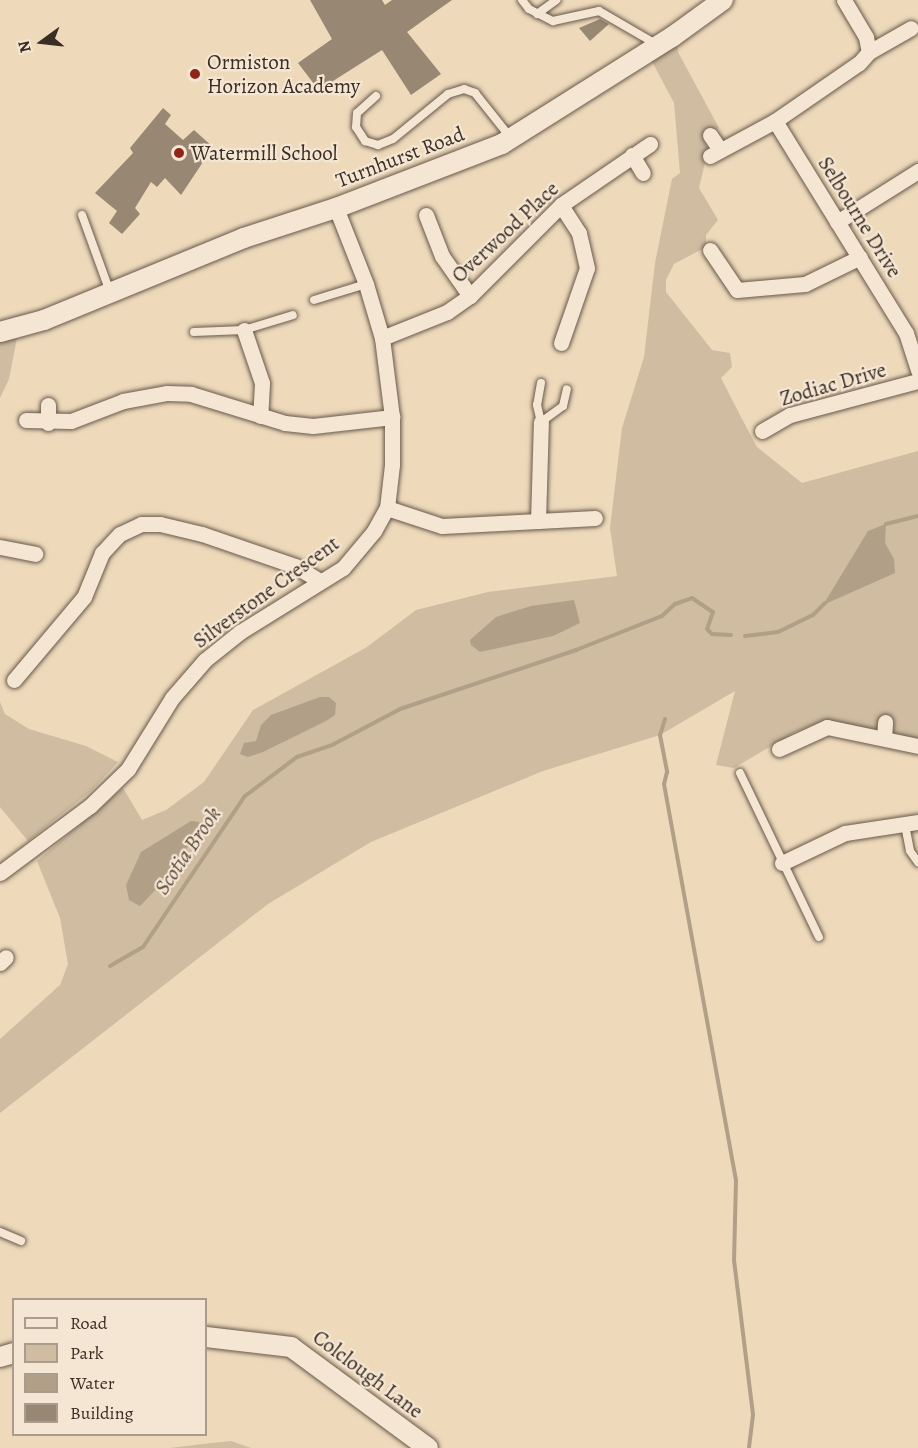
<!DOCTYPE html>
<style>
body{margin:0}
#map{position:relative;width:918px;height:1448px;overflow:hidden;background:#eed9bb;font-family:Alegreya,serif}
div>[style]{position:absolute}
.green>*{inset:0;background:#cfbca1}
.water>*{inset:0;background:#b19f88}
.stream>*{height:4px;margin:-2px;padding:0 2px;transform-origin:2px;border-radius:2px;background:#b19f88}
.building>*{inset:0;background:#988773}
.roads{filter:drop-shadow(0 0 2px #67594a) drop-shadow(0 0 2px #67594a)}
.service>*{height:8px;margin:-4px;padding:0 4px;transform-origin:4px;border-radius:4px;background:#f4e6d3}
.minor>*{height:15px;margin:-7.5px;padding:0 7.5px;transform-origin:7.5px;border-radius:7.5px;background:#f4e6d3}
.tertiary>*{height:20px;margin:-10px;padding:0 10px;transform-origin:10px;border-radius:10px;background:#f4e6d3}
.dots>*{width:16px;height:16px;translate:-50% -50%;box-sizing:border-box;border:3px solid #f4e6d3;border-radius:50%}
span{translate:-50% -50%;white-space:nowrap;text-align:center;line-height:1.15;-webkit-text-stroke:4.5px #f4e6d3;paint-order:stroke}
.poi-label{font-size:21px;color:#3a2e24}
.left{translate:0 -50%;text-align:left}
.street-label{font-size:21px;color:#3a2e24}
.water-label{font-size:22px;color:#584a3d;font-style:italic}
.legend{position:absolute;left:12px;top:1298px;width:195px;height:138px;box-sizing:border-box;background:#f4e6d3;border:2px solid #aa9c8d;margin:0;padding:8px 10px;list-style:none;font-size:18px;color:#3a2e24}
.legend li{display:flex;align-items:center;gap:12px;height:30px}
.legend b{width:30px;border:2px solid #aa9c8d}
.north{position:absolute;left:12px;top:12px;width:60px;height:60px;-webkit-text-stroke:4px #f4e6d3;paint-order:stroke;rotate:255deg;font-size:16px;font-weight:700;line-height:24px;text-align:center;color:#3a2e24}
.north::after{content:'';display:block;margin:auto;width:21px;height:27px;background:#3a2e24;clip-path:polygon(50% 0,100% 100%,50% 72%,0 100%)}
</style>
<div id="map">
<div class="green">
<i style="clip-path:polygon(677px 34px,678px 52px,719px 128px,703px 138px,707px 148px,702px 157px,705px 163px,699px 188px,718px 220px,706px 235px,706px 247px,674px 264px,666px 280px,666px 292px,712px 350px,730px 353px,732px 367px,721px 378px,742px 419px,757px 447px,802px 483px,918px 451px,918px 739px,825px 720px,795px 732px,734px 768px,716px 765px,735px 691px,660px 735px,543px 771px,371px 842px,268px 904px,0 1113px,0 1039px,60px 985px,68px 964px,60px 918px,37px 861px,123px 788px,142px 820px,166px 810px,204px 782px,253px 710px,367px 647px,416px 610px,488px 592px,617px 576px,610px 528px,622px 428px,644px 357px,655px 263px,672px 179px,680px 173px,674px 103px,647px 52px)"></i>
<i style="clip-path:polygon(19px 327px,9px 379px,0 398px,0 331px)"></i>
<i style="clip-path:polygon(0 702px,5px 714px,29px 729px,86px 746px,118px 762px,91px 791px,28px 841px,0 807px)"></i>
<i style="clip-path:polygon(231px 1441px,251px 1448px,170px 1448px,203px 1444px)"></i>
</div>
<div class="water">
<i style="clip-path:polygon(886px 524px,885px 543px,894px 559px,895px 573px,823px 605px,868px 531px)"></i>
<i style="clip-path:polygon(574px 600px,580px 623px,553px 636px,480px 652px,471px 645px,470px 640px,496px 617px,531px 606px)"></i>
<i style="clip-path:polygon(320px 697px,329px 697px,336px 703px,335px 715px,326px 721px,263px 752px,248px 757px,240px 754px,244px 743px,256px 741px,261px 725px,271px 715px)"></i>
<i style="clip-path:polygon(191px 821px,199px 822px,201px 828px,162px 883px,140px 906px,129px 900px,126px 885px,141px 852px)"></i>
</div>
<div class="stream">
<i style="left:886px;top:524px;width:33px;rotate:-14deg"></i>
<i style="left:745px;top:636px;width:33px;rotate:-7deg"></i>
<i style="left:778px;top:632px;width:39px;rotate:-26deg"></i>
<i style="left:813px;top:615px;width:17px;rotate:-45deg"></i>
<i style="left:665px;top:719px;width:17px;rotate:107deg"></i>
<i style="left:660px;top:735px;width:38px;rotate:79deg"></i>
<i style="left:667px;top:772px;width:12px;rotate:104deg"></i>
<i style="left:664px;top:784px;width:402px;rotate:79.7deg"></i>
<i style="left:736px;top:1180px;width:80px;rotate:91.4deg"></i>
<i style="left:734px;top:1260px;width:156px;rotate:83deg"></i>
<i style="left:753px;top:1415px;width:33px;rotate:97deg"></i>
<i style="left:110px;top:966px;width:38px;rotate:-30deg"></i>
<i style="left:143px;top:947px;width:182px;rotate:-56deg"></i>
<i style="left:245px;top:796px;width:65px;rotate:-36.9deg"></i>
<i style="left:297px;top:757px;width:39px;rotate:-19deg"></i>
<i style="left:334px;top:744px;width:75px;rotate:-27.9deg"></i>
<i style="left:400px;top:709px;width:186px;rotate:-18.5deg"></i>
<i style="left:576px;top:650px;width:92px;rotate:-21.6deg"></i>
<i style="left:662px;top:616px;width:18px;rotate:-43deg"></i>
<i style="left:675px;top:604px;width:18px;rotate:-19deg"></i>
<i style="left:692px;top:598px;width:25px;rotate:34deg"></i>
<i style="left:713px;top:612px;width:18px;rotate:109deg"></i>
<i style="left:707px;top:629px;width:7px;rotate:45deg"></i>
<i style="left:712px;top:634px;width:19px;rotate:3deg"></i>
</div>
<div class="building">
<i style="clip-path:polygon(310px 0,382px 0,385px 5px,392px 0,452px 0,407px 32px,441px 74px,411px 95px,382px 50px,333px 81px,335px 84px,324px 91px,318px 81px,314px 84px,298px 63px,332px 39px)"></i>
<i style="clip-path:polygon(600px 19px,609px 24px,590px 41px,579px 28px)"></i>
<i style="clip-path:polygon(163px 108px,171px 115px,165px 124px,183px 140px,194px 130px,213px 147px,181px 195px,165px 178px,157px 187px,151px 182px,135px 208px,140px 214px,122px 234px,109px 223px,117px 211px,95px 193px,133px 153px,130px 148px)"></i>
</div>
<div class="roads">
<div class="service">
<i style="left:522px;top:0;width:11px;rotate:52deg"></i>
<i style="left:529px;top:9px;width:27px;rotate:27deg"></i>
<i style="left:553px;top:21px;width:47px;rotate:-12.3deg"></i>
<i style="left:599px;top:11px;width:66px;rotate:30.1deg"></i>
<i style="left:537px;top:14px;width:24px;rotate:-36deg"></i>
<i style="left:376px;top:96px;width:25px;rotate:138deg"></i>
<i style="left:357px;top:113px;width:14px;rotate:94deg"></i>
<i style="left:356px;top:127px;width:17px;rotate:57deg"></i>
<i style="left:365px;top:141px;width:14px;rotate:17deg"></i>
<i style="left:378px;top:145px;width:16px;rotate:-22deg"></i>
<i style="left:393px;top:139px;width:71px;rotate:-39.3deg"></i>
<i style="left:448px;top:94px;width:17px;rotate:-17deg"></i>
<i style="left:464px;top:89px;width:12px;rotate:20deg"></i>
<i style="left:475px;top:93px;width:56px;rotate:51.5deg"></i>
<i style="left:82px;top:215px;width:82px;rotate:70deg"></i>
<i style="left:314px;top:300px;width:54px;rotate:-17.1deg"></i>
<i style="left:194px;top:332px;width:50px;rotate:-2.3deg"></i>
<i style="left:244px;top:330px;width:51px;rotate:-17deg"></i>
<i style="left:541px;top:383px;width:22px;rotate:100deg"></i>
<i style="left:537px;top:405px;width:17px;rotate:77deg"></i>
<i style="left:541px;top:422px;width:27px;rotate:-36deg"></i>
<i style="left:563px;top:406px;width:17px;rotate:-77deg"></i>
<i style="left:740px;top:773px;width:182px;rotate:64.3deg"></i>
<i style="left:905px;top:825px;width:26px;rotate:79deg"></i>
<i style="left:910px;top:851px;width:14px;rotate:54deg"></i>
<i style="left:0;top:1232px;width:23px;rotate:23deg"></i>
</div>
<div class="minor">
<i style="left:844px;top:0;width:43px;rotate:59.3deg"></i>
<i style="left:866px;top:37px;width:15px;rotate:79deg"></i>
<i style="left:869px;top:52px;width:15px;rotate:132deg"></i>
<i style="left:859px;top:63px;width:102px;rotate:145.4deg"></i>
<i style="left:775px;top:121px;width:249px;rotate:58.3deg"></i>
<i style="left:906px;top:333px;width:40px;rotate:72deg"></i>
<i style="left:869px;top:52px;width:48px;rotate:-29.7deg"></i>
<i style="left:710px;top:135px;width:18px;rotate:56deg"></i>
<i style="left:632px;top:155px;width:21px;rotate:59deg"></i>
<i style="left:710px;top:156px;width:74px;rotate:-28.3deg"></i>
<i style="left:426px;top:215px;width:44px;rotate:68.7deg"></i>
<i style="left:442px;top:256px;width:49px;rotate:55deg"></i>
<i style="left:837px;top:222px;width:96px;rotate:-32.2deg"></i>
<i style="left:710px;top:250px;width:48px;rotate:56deg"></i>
<i style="left:737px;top:290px;width:68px;rotate:-5deg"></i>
<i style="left:805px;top:284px;width:61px;rotate:-26.1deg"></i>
<i style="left:244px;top:330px;width:56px;rotate:71.2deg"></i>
<i style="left:262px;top:383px;width:33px;rotate:93deg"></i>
<i style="left:382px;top:338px;width:70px;rotate:-21.8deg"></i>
<i style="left:447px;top:312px;width:28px;rotate:-35deg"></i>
<i style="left:470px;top:296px;width:129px;rotate:-45deg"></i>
<i style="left:561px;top:205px;width:108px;rotate:-34.4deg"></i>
<i style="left:561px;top:343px;width:79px;rotate:-70.9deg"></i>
<i style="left:587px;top:268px;width:36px;rotate:-103deg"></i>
<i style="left:579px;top:233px;width:33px;rotate:-123deg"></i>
<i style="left:48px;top:405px;width:18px;rotate:90deg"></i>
<i style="left:26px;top:420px;width:45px;rotate:1.3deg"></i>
<i style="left:71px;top:421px;width:56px;rotate:-21deg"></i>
<i style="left:123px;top:401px;width:45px;rotate:-10.3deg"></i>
<i style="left:167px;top:393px;width:24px;rotate:2deg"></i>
<i style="left:191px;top:394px;width:98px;rotate:17.1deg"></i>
<i style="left:285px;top:423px;width:28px;rotate:6deg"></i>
<i style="left:313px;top:426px;width:80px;rotate:-6.5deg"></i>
<i style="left:762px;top:431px;width:32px;rotate:-30deg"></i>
<i style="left:790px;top:415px;width:132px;rotate:-14.9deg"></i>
<i style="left:387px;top:508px;width:58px;rotate:18.1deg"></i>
<i style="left:442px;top:526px;width:96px;rotate:-3deg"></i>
<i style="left:538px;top:521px;width:99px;rotate:-88.3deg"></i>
<i style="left:538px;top:521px;width:57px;rotate:-3deg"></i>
<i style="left:0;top:547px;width:36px;rotate:11deg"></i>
<i style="left:14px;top:680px;width:109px;rotate:-49.9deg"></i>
<i style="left:84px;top:597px;width:48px;rotate:-67.8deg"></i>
<i style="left:102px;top:553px;width:26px;rotate:-47deg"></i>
<i style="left:120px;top:534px;width:23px;rotate:-25deg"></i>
<i style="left:141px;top:524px;width:19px"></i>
<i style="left:160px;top:524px;width:43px;rotate:13.4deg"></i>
<i style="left:202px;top:534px;width:98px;rotate:19deg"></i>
<i style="left:295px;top:566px;width:29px;rotate:31deg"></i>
<i style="left:884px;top:738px;width:16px;rotate:-86deg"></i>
<i style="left:779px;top:749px;width:53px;rotate:-24.6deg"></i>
<i style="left:827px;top:727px;width:93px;rotate:11.8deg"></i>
<i style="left:782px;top:863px;width:70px;rotate:-25.5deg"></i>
<i style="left:845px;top:833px;width:74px;rotate:-8.6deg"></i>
<i style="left:0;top:873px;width:112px;rotate:-36.7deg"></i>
<i style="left:90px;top:806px;width:53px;rotate:-44.2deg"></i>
<i style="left:128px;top:769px;width:84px;rotate:-58.2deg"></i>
<i style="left:172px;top:698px;width:50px;rotate:-49deg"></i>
<i style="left:205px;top:660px;width:45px;rotate:-38.7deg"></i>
<i style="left:240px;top:632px;width:121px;rotate:-31.9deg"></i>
<i style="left:343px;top:568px;width:48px;rotate:-50deg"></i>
<i style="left:374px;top:531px;width:26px;rotate:-61deg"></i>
<i style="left:387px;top:508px;width:43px;rotate:-83.4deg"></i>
<i style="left:392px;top:465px;width:48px;rotate:-90deg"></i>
<i style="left:392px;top:417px;width:80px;rotate:-97.2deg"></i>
<i style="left:382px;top:338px;width:56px;rotate:-106.5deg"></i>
<i style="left:366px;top:284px;width:82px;rotate:-111.5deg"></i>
<i style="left:0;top:963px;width:8px;rotate:-45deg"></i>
</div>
<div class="tertiary">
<i style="left:0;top:332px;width:46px;rotate:-15.3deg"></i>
<i style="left:44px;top:320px;width:216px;rotate:-22.3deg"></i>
<i style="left:244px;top:238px;width:97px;rotate:-18.1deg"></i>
<i style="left:336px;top:208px;width:178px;rotate:-21.1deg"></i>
<i style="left:502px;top:144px;width:201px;rotate:-32.2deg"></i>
<i style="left:672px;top:37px;width:63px;rotate:-36deg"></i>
<i style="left:206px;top:1337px;width:86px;rotate:6.7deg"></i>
<i style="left:291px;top:1347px;width:170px;rotate:36.4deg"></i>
<i style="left:0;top:1357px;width:15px;rotate:-16deg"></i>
</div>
</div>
<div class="dots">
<i style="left:195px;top:74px;background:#8f2418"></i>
<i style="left:179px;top:153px;background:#8f2418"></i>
</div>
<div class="poi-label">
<span class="left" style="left:207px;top:74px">Ormiston<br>Horizon Academy</span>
<span class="left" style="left:191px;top:153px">Watermill School</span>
</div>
<div class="street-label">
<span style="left:400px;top:157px;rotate:-21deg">Turnhurst Road</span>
<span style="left:860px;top:217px;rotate:58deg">Selbourne Drive</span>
<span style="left:505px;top:232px;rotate:-43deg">Overwood Place</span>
<span style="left:833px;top:384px;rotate:-16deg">Zodiac Drive</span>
<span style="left:266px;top:592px;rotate:-36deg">Silverstone Crescent</span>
<span style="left:368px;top:1374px;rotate:37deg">Colclough Lane</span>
</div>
<div class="water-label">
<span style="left:188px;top:851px;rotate:-56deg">Scotia Brook</span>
</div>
<ul class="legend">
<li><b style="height:8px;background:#f4e6d3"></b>Road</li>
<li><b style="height:16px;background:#cfbca1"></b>Park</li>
<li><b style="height:16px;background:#b19f88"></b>Water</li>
<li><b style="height:16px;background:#988773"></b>Building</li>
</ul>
<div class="north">N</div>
</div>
